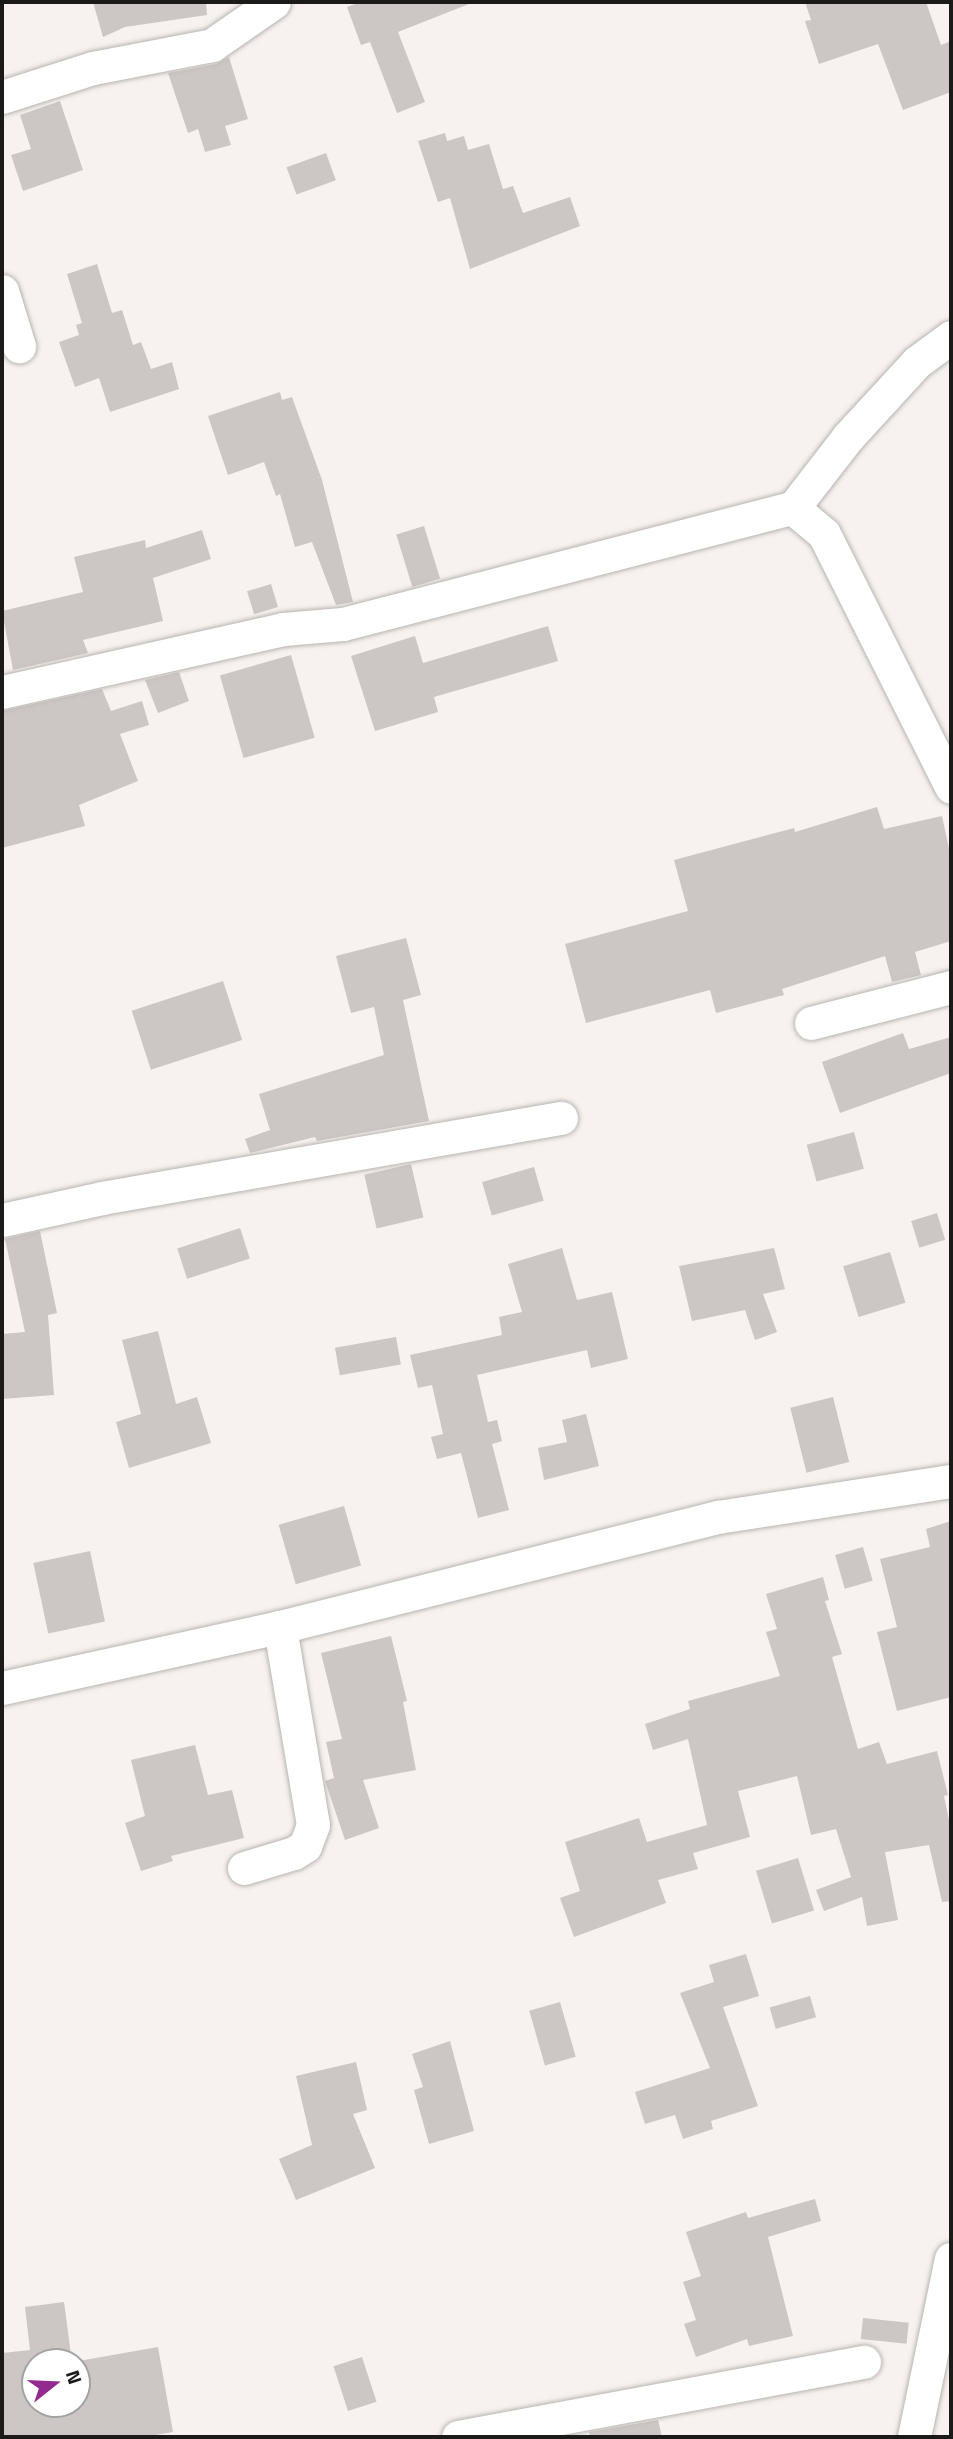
<!DOCTYPE html>
<style>
body{margin:0}
#map{position:relative;width:953px;height:2439px;overflow:hidden;background:#f7f2ef;font-family:"Titillium Web",sans-serif}
div>[style]{position:absolute}
.building>*{inset:0;background:#ccc6c5;transform-origin:0 0}
.roads{filter:drop-shadow(0 0 2px #b8b4b1) drop-shadow(0 0 2px #b8b4b1)}
.minor>*{height:33px;margin:-16.5px;padding:0 16.5px;transform-origin:16.5px;border-radius:16.5px;background:#fff}
span{translate:-50% -50%;white-space:nowrap;text-align:center;line-height:1.15;-webkit-text-stroke:7px #fff;paint-order:stroke}
.frame{position:absolute;inset:0;border:4px solid #1b1a19;pointer-events:none}
.north{position:absolute;left:21px;top:2348px;width:70px;height:70px;box-sizing:border-box;background:#fff;border:2px solid #a4a3a3;border-radius:50%;rotate:72deg;font-size:19px;font-weight:700;line-height:28px;text-align:center;color:#1b1a19}
.north::after{content:'';display:block;margin:auto;width:24px;height:32px;background:#932b8f;clip-path:polygon(50% 0,100% 100%,50% 72%,0 100%)}
</style>
<div id="map">
<div class="building">
<i style="clip-path:polygon(93px 2px,206px 2px,207px 15px,125px 27px,103px 37px)"></i>
<i style="clip-path:polygon(361px 2px,474px 2px,398px 32px,425px 102px,397px 113px,370px 42px,361px 45px,347px 7px)"></i>
<i style="clip-path:polygon(805px 2px,926px 2px,941px 45px,951px 41px,951px 92px,903px 110px,878px 44px,819px 64px,805px 21px,811px 20px)"></i>
<i style="clip-path:polygon(229px 57px,248px 119px,225px 126px,231px 145px,205px 152px,198px 129px,188px 133px,168px 73px,216px 64px)"></i>
<i style="clip-path:polygon(60px 101px,83px 170px,23px 191px,11px 155px,31px 149px,20px 115px)"></i>
<i style="clip-path:polygon(445px 133px,447px 141px,464px 136px,468px 150px,489px 144px,503px 189px,513px 186px,523px 213px,570px 197px,580px 226px,470px 269px,450px 198px,438px 202px,418px 141px)"></i>
<i style="left:326px;top:153px;width:29px;height:42px;rotate:70deg"></i>
<i style="clip-path:polygon(97px 264px,112px 313px,122px 310px,133px 345px,141px 342px,151px 369px,172px 362px,179px 389px,110px 412px,99px 378px,75px 387px,59px 342px,79px 335px,76px 325px,82px 323px,67px 274px)"></i>
<i style="clip-path:polygon(280px 392px,282px 400px,292px 397px,322px 480px,353px 602px,336px 605px,312px 542px,295px 547px,280px 494px,276px 496px,264px 462px,228px 475px,216px 440px,208px 416px)"></i>
<i style="left:424px;top:526px;width:55px;height:29px;rotate:73deg"></i>
<i style="clip-path:polygon(202px 530px,211px 559px,153px 578px,163px 621px,83px 640px,88px 653px,13px 670px,2px 611px,83px 592px,74px 557px,145px 540px,146px 548px)"></i>
<i style="left:271px;top:584px;width:24px;height:25px;rotate:73deg"></i>
<i style="clip-path:polygon(548px 626px,558px 661px,434px 697px,438px 712px,375px 731px,351px 656px,415px 636px,423px 663px)"></i>
<i style="left:291px;top:655px;width:86px;height:74px;rotate:74deg"></i>
<i style="clip-path:polygon(179px 672px,189px 701px,158px 713px,145px 680px)"></i>
<i style="clip-path:polygon(102px 689px,111px 711px,142px 701px,149px 725px,120px 734px,138px 781px,79px 805px,85px 826px,2px 848px,2px 711px)"></i>
<i style="clip-path:polygon(877px 807px,884px 829px,942px 816px,951px 858px,951px 941px,915px 952px,921px 975px,892px 982px,885px 956px,782px 989px,784px 995px,716px 1013px,710px 990px,586px 1023px,565px 944px,688px 911px,674px 860px,794px 828px,795px 832px)"></i>
<i style="clip-path:polygon(406px 938px,421px 995px,403px 1000px,429px 1121px,317px 1141px,315px 1137px,250px 1153px,245px 1139px,270px 1130px,259px 1094px,384px 1055px,374px 1007px,351px 1013px,336px 956px)"></i>
<i style="left:223px;top:981px;width:62px;height:96px;rotate:72deg"></i>
<i style="clip-path:polygon(903px 1033px,909px 1049px,951px 1037px,951px 1073px,840px 1113px,822px 1062px)"></i>
<i style="left:854px;top:1132px;width:38px;height:49px;rotate:75deg"></i>
<i style="left:411px;top:1164px;width:55px;height:48px;rotate:77deg"></i>
<i style="left:534px;top:1167px;width:35px;height:54px;rotate:74deg"></i>
<i style="left:937px;top:1213px;width:28px;height:27px;rotate:73deg"></i>
<i style="left:240px;top:1228px;width:32px;height:66px;rotate:72deg"></i>
<i style="clip-path:polygon(40px 1231px,57px 1313px,48px 1315px,54px 1395px,2px 1399px,2px 1334px,25px 1332px,5px 1239px)"></i>
<i style="clip-path:polygon(562px 1248px,577px 1300px,612px 1292px,628px 1359px,591px 1368px,587px 1350px,477px 1375px,488px 1422px,497px 1420px,502px 1441px,492px 1444px,509px 1510px,478px 1518px,461px 1453px,437px 1459px,431px 1437px,443px 1434px,432px 1385px,418px 1388px,410px 1355px,502px 1335px,499px 1317px,522px 1312px,508px 1264px)"></i>
<i style="clip-path:polygon(774px 1248px,785px 1289px,763px 1294px,777px 1332px,755px 1340px,745px 1310px,692px 1321px,679px 1266px)"></i>
<i style="left:890px;top:1252px;width:53px;height:49px;rotate:73deg"></i>
<i style="clip-path:polygon(158px 1331px,176px 1404px,197px 1397px,211px 1443px,129px 1468px,116px 1422px,141px 1414px,122px 1340px)"></i>
<i style="left:396px;top:1337px;width:28px;height:62px;rotate:80deg"></i>
<i style="left:833px;top:1397px;width:67px;height:44px;rotate:76deg"></i>
<i style="clip-path:polygon(586px 1414px,599px 1466px,544px 1480px,538px 1448px,567px 1442px,562px 1420px)"></i>
<i style="left:344px;top:1506px;width:62px;height:68px;rotate:74deg"></i>
<i style="clip-path:polygon(951px 1521px,951px 1697px,897px 1711px,877px 1632px,897px 1627px,880px 1559px,930px 1547px,926px 1529px)"></i>
<i style="left:863px;top:1547px;width:35px;height:29px;rotate:74deg"></i>
<i style="left:90px;top:1551px;width:72px;height:58px;rotate:78deg"></i>
<i style="clip-path:polygon(823px 1577px,829px 1600px,825px 1601px,842px 1654px,832px 1657px,858px 1749px,879px 1742px,887px 1764px,937px 1751px,948px 1795px,944px 1796px,951px 1830px,951px 1901px,942px 1902px,929px 1845px,885px 1852px,898px 1920px,867px 1926px,862px 1897px,824px 1911px,816px 1890px,851px 1877px,836px 1829px,811px 1835px,797px 1776px,738px 1791px,750px 1837px,693px 1853px,698px 1869px,658px 1880px,666px 1903px,574px 1937px,560px 1898px,580px 1891px,565px 1842px,639px 1818px,647px 1842px,707px 1825px,688px 1739px,653px 1750px,645px 1724px,690px 1709px,688px 1701px,780px 1676px,766px 1632px,777px 1629px,766px 1594px)"></i>
<i style="clip-path:polygon(391px 1636px,407px 1701px,403px 1702px,416px 1770px,363px 1780px,379px 1828px,345px 1840px,325px 1781px,334px 1778px,326px 1742px,342px 1739px,321px 1653px)"></i>
<i style="clip-path:polygon(195px 1745px,208px 1795px,232px 1790px,244px 1838px,171px 1856px,173px 1861px,141px 1871px,125px 1823px,145px 1816px,131px 1760px)"></i>
<i style="left:798px;top:1858px;width:55px;height:44px;rotate:73deg"></i>
<i style="clip-path:polygon(746px 1954px,759px 1996px,723px 2007px,758px 2106px,711px 2121px,713px 2129px,683px 2139px,675px 2115px,645px 2124px,635px 2092px,710px 2068px,680px 1993px,714px 1982px,709px 1965px)"></i>
<i style="left:810px;top:1996px;width:22px;height:42px;rotate:74deg"></i>
<i style="left:560px;top:2002px;width:57px;height:32px;rotate:74deg"></i>
<i style="clip-path:polygon(450px 2041px,474px 2131px,429px 2144px,414px 2090px,423px 2087px,412px 2054px)"></i>
<i style="clip-path:polygon(356px 2062px,367px 2110px,353px 2114px,375px 2168px,296px 2200px,279px 2159px,312px 2145px,296px 2076px)"></i>
<i style="clip-path:polygon(815px 2199px,821px 2221px,768px 2237px,793px 2336px,749px 2346px,747px 2339px,696px 2357px,684px 2324px,696px 2320px,683px 2282px,701px 2276px,686px 2232px,746px 2212px,748px 2218px)"></i>
<i style="clip-path:polygon(64px 2302px,72px 2362px,35px 2362px,35px 2404px,77px 2404px,77px 2362px,73px 2362px,158px 2347px,173px 2432px,144px 2437px,2px 2437px,2px 2353px,30px 2350px,25px 2307px)"></i>
<i style="left:863px;top:2318px;width:46px;height:21px;rotate:6deg"></i>
<i style="left:362px;top:2357px;width:47px;height:30px;rotate:72deg"></i>
<i style="clip-path:polygon(658px 2420px,662px 2437px,590px 2437px,589px 2432px)"></i>
</div>
<div class="roads">
<div class="minor">
<i style="left:2px;top:97px;width:96px;rotate:-17.7deg"></i>
<i style="left:93px;top:68px;width:121px;rotate:-10.9deg"></i>
<i style="left:212px;top:45px;width:75px;rotate:-34.7deg"></i>
<i style="left:2px;top:291px;width:58px;rotate:72.8deg"></i>
<i style="left:793px;top:508px;width:90px;rotate:-52.2deg"></i>
<i style="left:848px;top:437px;width:102px;rotate:-47.4deg"></i>
<i style="left:917px;top:362px;width:42px;rotate:-36.3deg"></i>
<i style="left:2px;top:692px;width:288px;rotate:-12.6deg"></i>
<i style="left:283px;top:629px;width:60px;rotate:-4.8deg"></i>
<i style="left:343px;top:624px;width:465px;rotate:-14.5deg"></i>
<i style="left:793px;top:508px;width:40px;rotate:40deg"></i>
<i style="left:824px;top:534px;width:283px;rotate:63.3deg"></i>
<i style="left:811px;top:1023px;width:145px;rotate:-14.4deg"></i>
<i style="left:2px;top:1220px;width:102px;rotate:-12.4deg"></i>
<i style="left:102px;top:1198px;width:466px;rotate:-9.9deg"></i>
<i style="left:2px;top:1688px;width:285px;rotate:-12.4deg"></i>
<i style="left:280px;top:1627px;width:452px;rotate:-14.1deg"></i>
<i style="left:718px;top:1517px;width:236px;rotate:-8.8deg"></i>
<i style="left:244px;top:1868px;width:52px;rotate:-16.7deg"></i>
<i style="left:294px;top:1853px;width:13px;rotate:-32deg"></i>
<i style="left:305px;top:1846px;width:22px;rotate:-69deg"></i>
<i style="left:313px;top:1825px;width:201px;rotate:-99.5deg"></i>
<i style="left:458px;top:2437px;width:413px;rotate:-10.5deg"></i>
<i style="left:914px;top:2437px;width:182px;rotate:-78.3deg"></i>
</div>
</div>
<div class="frame"></div>
<div class="north">N</div>
</div>
